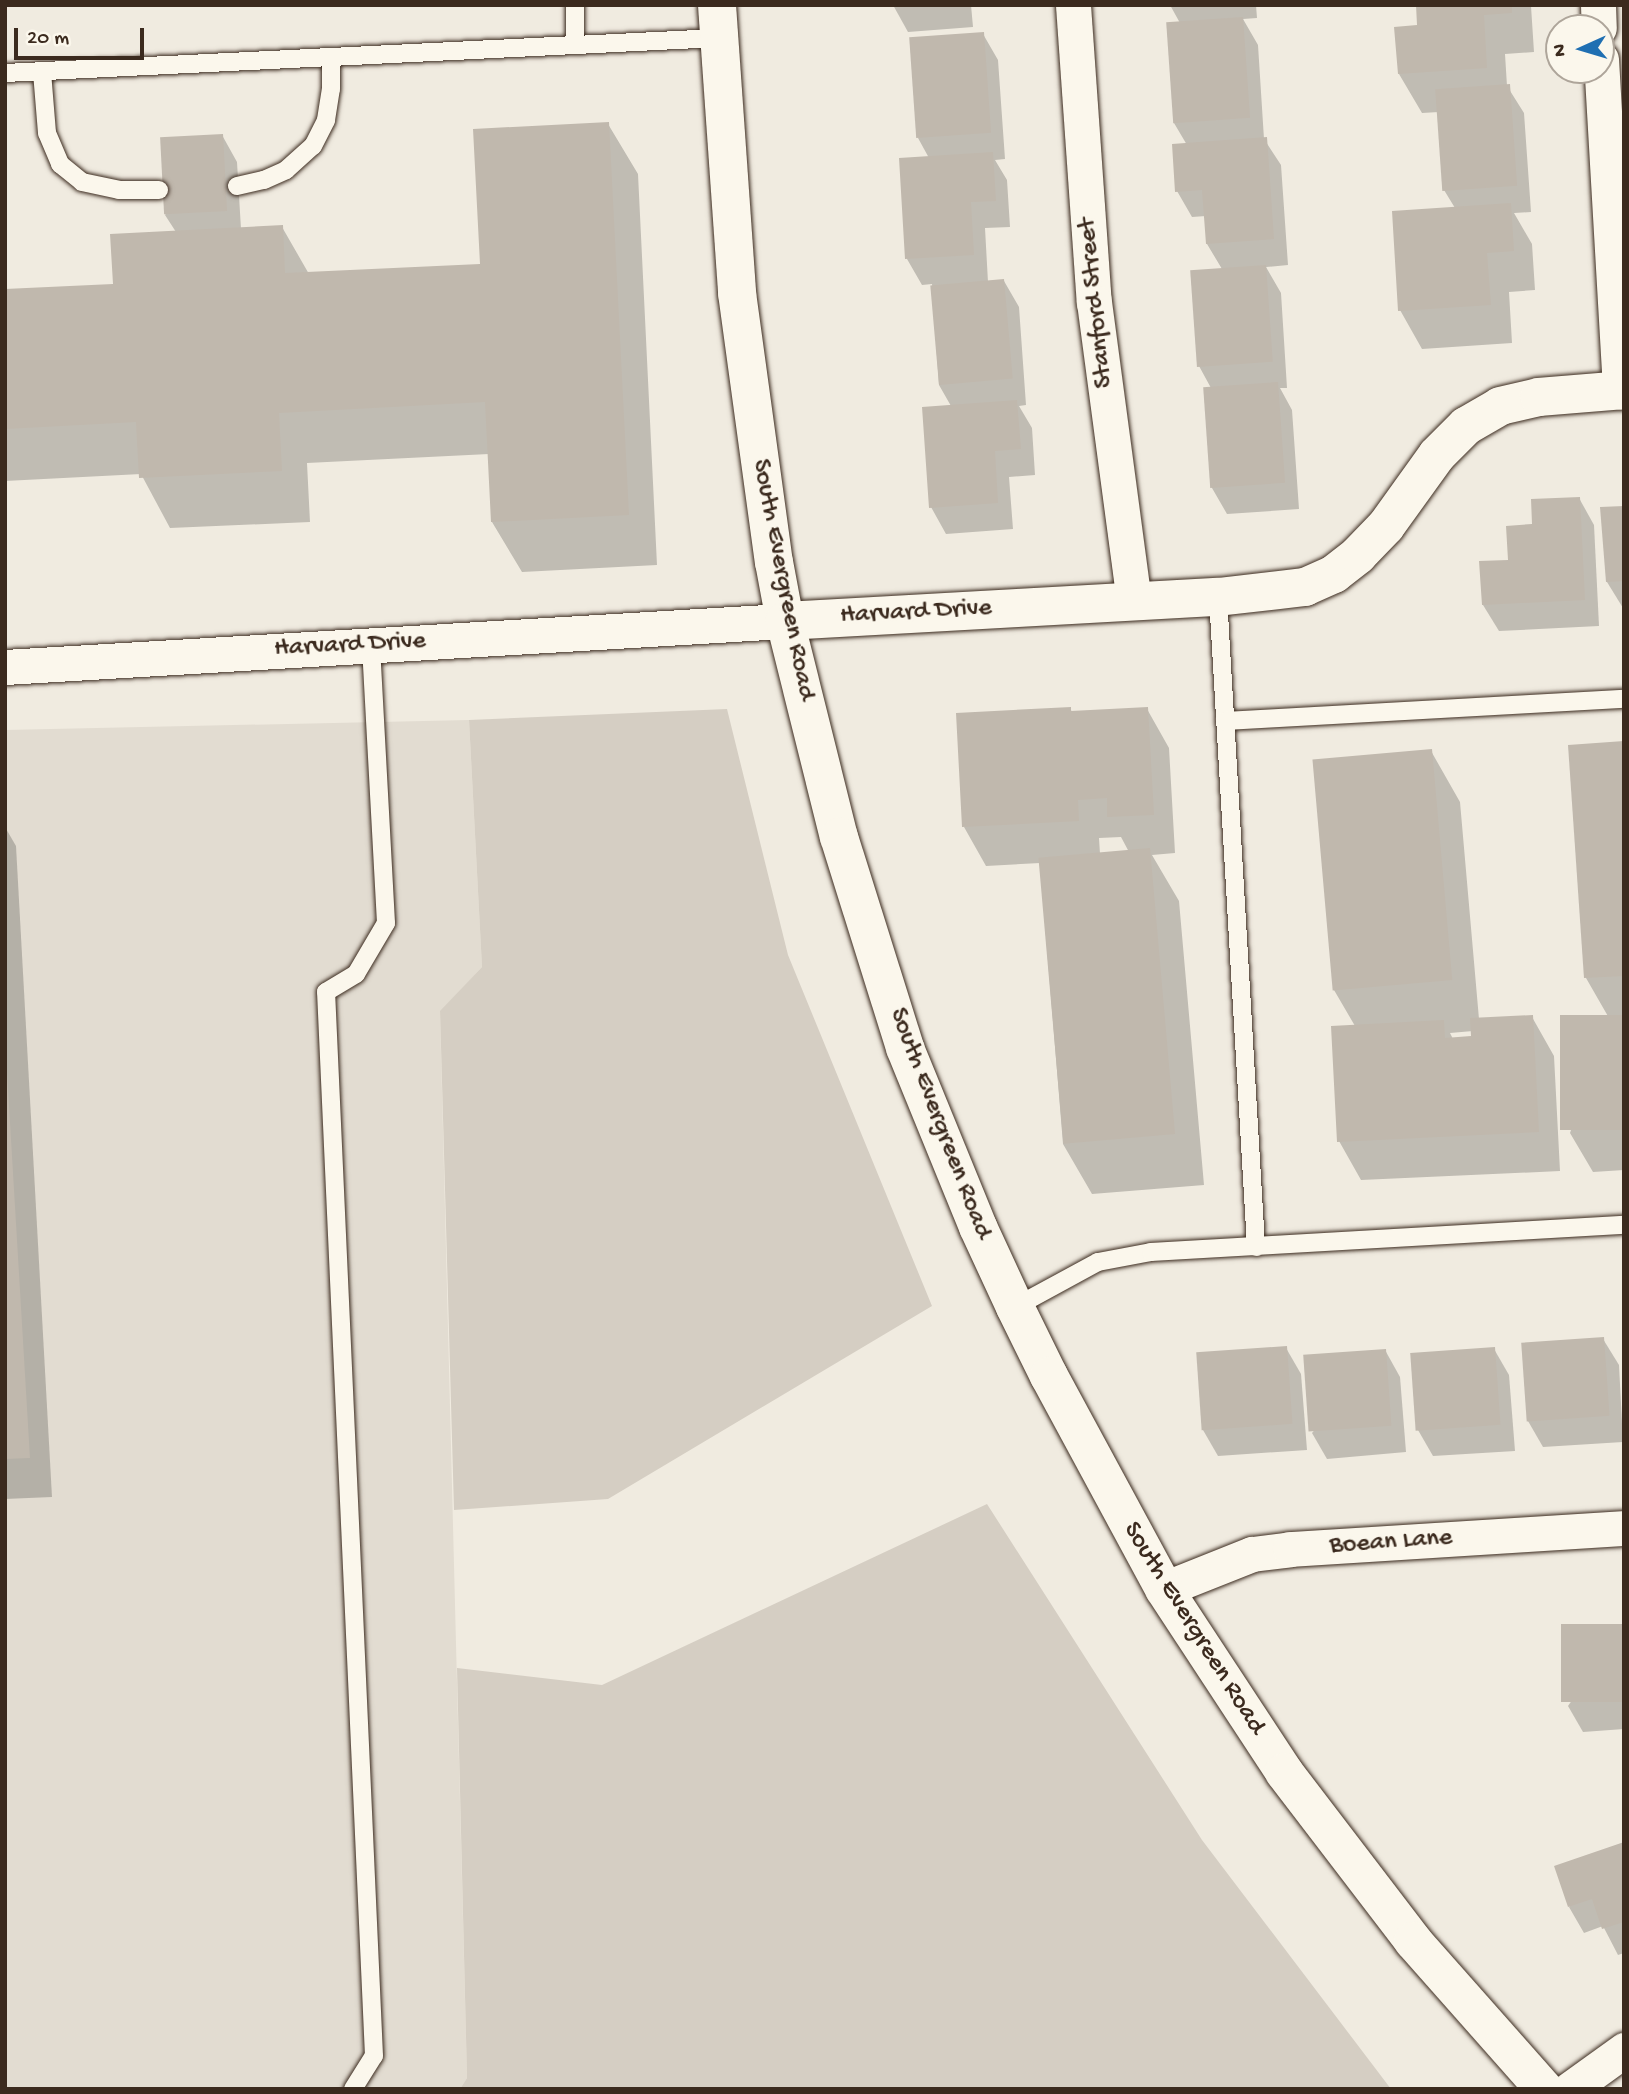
<!DOCTYPE html>
<style>
body{margin:0}
#map{position:relative;width:1629px;height:2094px;overflow:hidden;background:#f0ebe0;font-family:"Gochi Hand",sans-serif}
div>[style]{position:absolute}
.built>*{inset:0;background:#e2dcd1}
.green>*{inset:0;background:#d5cec3}
.shadow>*{inset:0;background:#0003}
.building>*{inset:0;background:#c0b8ad;transform-origin:0 0}
.roads{filter:drop-shadow(0 0 2px #3b2a1e) drop-shadow(0 0 2px #3b2a1e)}
.lane>*{height:18px;margin:-9px;padding:0 9px;transform-origin:9px;border-radius:9px;background:#fbf7ec}
.street>*{height:35px;margin:-17.5px;padding:0 17.5px;transform-origin:17.5px;border-radius:17.5px;background:#fbf7ec}
.secondary>*{height:38px;margin:-19px;padding:0 19px;transform-origin:19px;border-radius:19px;background:#fbf7ec}
span{translate:-50% -50%;white-space:nowrap;text-align:center;line-height:1.15;-webkit-text-stroke:5px #fbf7ec;paint-order:stroke}
.street-label{font-size:26px;color:#3b2a1e}
.frame{position:absolute;inset:0;border:7px solid #3b2a1e;pointer-events:none}
.north{position:absolute;left:1545px;top:14px;width:70px;height:70px;box-sizing:border-box;background:#fbf7ec;border:2px solid #aea59a;border-radius:50%;rotate:266deg;font-size:19px;font-weight:700;line-height:28px;text-align:center;color:#3b2a1e}
.north::after{content:'';display:block;margin:auto;width:24px;height:32px;background:#1f6fb2;clip-path:polygon(50% 0,100% 100%,50% 72%,0 100%)}
.scale{position:absolute;left:14px;top:28px;width:130px;height:32px;box-sizing:border-box;border:4px solid #3b2a1e;border-top:0;padding-left:9px;font-size:21px;line-height:24px;white-space:nowrap;color:#3b2a1e;-webkit-text-stroke:5px #fbf7ec;paint-order:stroke}
</style>
<div id="map">
<div class="built">
<i style="clip-path:polygon(469px 720px,482px 967px,440px 1012px,467px 2078px,460px 2089px,5px 2089px,5px 730px)"></i>
</div>
<div class="green">
<i style="clip-path:polygon(727px 709px,788px 955px,932px 1306px,608px 1499px,454px 1510px,440px 1011px,482px 967px,469px 720px)"></i>
<i style="clip-path:polygon(987px 1504px,1202px 1840px,1391px 2089px,460px 2089px,467px 2078px,457px 1668px,602px 1685px)"></i>
</div>
<div class="shadow">
<i style="clip-path:polygon(893px 5px,971px 5px,973px 27px,908px 32px)"></i>
<i style="clip-path:polygon(1170px 5px,1256px 5px,1257px 18px,1243px 19px,1258px 45px,1264px 139px,1281px 165px,1288px 265px,1266px 267px,1281px 293px,1287px 388px,1280px 388px,1292px 410px,1299px 509px,1227px 514px,1212px 488px,1211px 388px,1199px 366px,1222px 269px,1207px 244px,1206px 216px,1192px 217px,1177px 191px,1187px 145px,1174px 123px,1180px 23px)"></i>
<i style="clip-path:polygon(1418px 5px,1531px 6px,1534px 52px,1505px 54px,1507px 86px,1524px 113px,1531px 212px,1514px 213px,1532px 244px,1535px 290px,1509px 292px,1512px 343px,1422px 349px,1400px 310px,1455px 208px,1444px 190px,1439px 112px,1422px 113px,1399px 74px,1419px 27px)"></i>
<i style="clip-path:polygon(983px 34px,998px 60px,1005px 159px,995px 160px,1007px 180px,1010px 227px,985px 228px,988px 282px,1004px 281px,1019px 307px,1026px 405px,1019px 406px,1032px 428px,1035px 475px,1009px 477px,1013px 529px,946px 534px,931px 507px,951px 406px,939px 385px,932px 284px,922px 285px,907px 259px,929px 158px,918px 138px)"></i>
<i style="clip-path:polygon(608px 124px,638px 174px,657px 565px,522px 572px,492px 522px,489px 454px,307px 463px,310px 522px,170px 528px,141px 474px,5px 481px,5px 291px,115px 286px,176px 232px,165px 215px,222px 135px,237px 162px,241px 229px,282px 227px,309px 274px,482px 265px)"></i>
<i style="clip-path:polygon(1579px 498px,1594px 525px,1599px 626px,1499px 631px,1483px 605px,1534px 526px)"></i>
<i style="clip-path:polygon(1624px 508px,1624px 608px,1623px 608px,1607px 582px)"></i>
<i style="clip-path:polygon(evenodd,1070px 708px,1072px 712px,1147px 709px,1169px 748px,1175px 853px,1152px 855px,1179px 901px,1204px 1185px,1092px 1194px,1063px 1144px,1040px 863px,986px 866px,964px 827px,1070px 708px,1121px 837px,1129px 852px,1100px 854px,1099px 838px,1121px 837px)"></i>
<i style="clip-path:polygon(1624px 743px,1624px 1170px,1593px 1172px,1570px 1133px,1609px 1018px,1586px 978px)"></i>
<i style="clip-path:polygon(evenodd,1431px 751px,1460px 802px,1479px 1019px,1532px 1017px,1554px 1056px,1560px 1171px,1361px 1180px,1339px 1141px,1355px 1026px,1334px 990px,1431px 751px,1473px 1031px,1473px 1038px,1453px 1039px,1450px 1033px,1473px 1031px)"></i>
<i style="clip-path:polygon(5px 827px,16px 846px,52px 1497px,5px 1499px)"></i>
<i style="clip-path:polygon(1603px 1339px,1619px 1365px,1623px 1442px,1543px 1447px,1528px 1421px,1523px 1344px)"></i>
<i style="clip-path:polygon(1286px 1348px,1301px 1374px,1307px 1450px,1218px 1456px,1203px 1430px)"></i>
<i style="clip-path:polygon(1494px 1349px,1509px 1375px,1515px 1451px,1433px 1456px,1418px 1430px)"></i>
<i style="clip-path:polygon(1385px 1350px,1400px 1377px,1406px 1452px,1327px 1459px,1312px 1433px)"></i>
<i style="clip-path:polygon(1624px 1626px,1624px 1729px,1583px 1732px,1568px 1706px)"></i>
<i style="clip-path:polygon(1624px 1844px,1624px 1953px,1618px 1955px,1603px 1926px,1584px 1933px,1569px 1907px)"></i>
</div>
<div class="building">
<i style="clip-path:polygon(1416px 5px,1512px 5px,1512px 13px,1484px 15px,1487px 68px,1398px 74px,1394px 27px,1417px 25px)"></i>
<i style="left:1243px;top:17px;width:101px;height:77px;rotate:86deg"></i>
<i style="left:984px;top:32px;width:101px;height:75px;rotate:86deg"></i>
<i style="left:1510px;top:84px;width:102px;height:75px;rotate:86deg"></i>
<i style="clip-path:polygon(609px 122px,629px 515px,491px 522px,485px 402px,279px 413px,282px 471px,139px 478px,136px 422px,5px 429px,5px 289px,113px 284px,110px 234px,283px 225px,285px 273px,480px 264px,473px 129px)"></i>
<i style="left:223px;top:134px;width:77px;height:63px;rotate:87deg"></i>
<i style="clip-path:polygon(1267px 137px,1274px 239px,1206px 244px,1202px 190px,1175px 192px,1172px 144px)"></i>
<i style="clip-path:polygon(993px 152px,996px 201px,971px 202px,974px 255px,905px 259px,899px 158px)"></i>
<i style="clip-path:polygon(1511px 203px,1514px 251px,1487px 253px,1491px 305px,1398px 311px,1392px 211px)"></i>
<i style="left:1266px;top:265px;width:97px;height:76px;rotate:86deg"></i>
<i style="left:1004px;top:279px;width:100px;height:74px;rotate:85deg"></i>
<i style="left:1278px;top:382px;width:101px;height:75px;rotate:86deg"></i>
<i style="clip-path:polygon(1017px 400px,1021px 449px,995px 451px,998px 503px,929px 508px,922px 407px)"></i>
<i style="clip-path:polygon(1580px 497px,1585px 600px,1482px 605px,1479px 561px,1508px 560px,1506px 526px,1532px 524px,1531px 499px)"></i>
<i style="clip-path:polygon(1624px 506px,1624px 581px,1606px 582px,1600px 507px)"></i>
<i style="clip-path:polygon(1071px 707px,1071px 711px,1148px 707px,1154px 815px,1107px 817px,1107px 798px,1078px 800px,1079px 821px,962px 827px,956px 713px)"></i>
<i style="clip-path:polygon(1624px 741px,1624px 976px,1584px 978px,1568px 745px)"></i>
<i style="left:1432px;top:749px;width:232px;height:120px;rotate:85deg"></i>
<i style="left:1150px;top:848px;width:287px;height:112px;rotate:85deg"></i>
<i style="clip-path:polygon(1533px 1015px,1539px 1132px,1337px 1142px,1331px 1026px,1444px 1020px,1445px 1038px,1471px 1036px,1470px 1018px)"></i>
<i style="left:1624px;top:1015px;width:115px;height:64px;rotate:90deg"></i>
<i style="clip-path:polygon(5px 1038px,30px 1458px,5px 1459px)"></i>
<i style="left:1604px;top:1337px;width:79px;height:83px;rotate:86deg"></i>
<i style="left:1287px;top:1346px;width:78px;height:91px;rotate:86deg"></i>
<i style="left:1495px;top:1347px;width:78px;height:85px;rotate:86deg"></i>
<i style="left:1386px;top:1349px;width:77px;height:83px;rotate:86deg"></i>
<i style="left:1624px;top:1624px;width:78px;height:63px;rotate:90deg"></i>
<i style="clip-path:polygon(1624px 1842px,1624px 1922px,1602px 1929px,1592px 1899px,1568px 1907px,1554px 1866px)"></i>
</div>
<div class="roads">
<div class="lane">
<i style="left:575px;top:5px;width:40px;rotate:90deg"></i>
<i style="left:42px;top:72px;width:61px;rotate:85.3deg"></i>
<i style="left:47px;top:133px;width:34px;rotate:67deg"></i>
<i style="left:60px;top:164px;width:28px;rotate:39deg"></i>
<i style="left:82px;top:182px;width:38px;rotate:12deg"></i>
<i style="left:119px;top:190px;width:40px"></i>
<i style="left:5px;top:73px;width:715px;rotate:-2.81deg"></i>
<i style="left:237px;top:186px;width:28px;rotate:-13deg"></i>
<i style="left:264px;top:180px;width:24px;rotate:-24deg"></i>
<i style="left:286px;top:170px;width:36px;rotate:-42deg"></i>
<i style="left:313px;top:146px;width:29px;rotate:-63deg"></i>
<i style="left:326px;top:120px;width:31px;rotate:-81deg"></i>
<i style="left:331px;top:89px;width:32px;rotate:-90deg"></i>
<i style="left:1218px;top:597px;width:651px;rotate:86.65deg"></i>
<i style="left:1225px;top:721px;width:400px;rotate:-3.2deg"></i>
<i style="left:1015px;top:1307px;width:94px;rotate:-28.5deg"></i>
<i style="left:1098px;top:1262px;width:54px;rotate:-10.7deg"></i>
<i style="left:1151px;top:1252px;width:474px;rotate:-3.3deg"></i>
<i style="left:353px;top:2089px;width:39px;rotate:-58deg"></i>
<i style="left:374px;top:2056px;width:1065px;rotate:-92.58deg"></i>
<i style="left:326px;top:992px;width:35px;rotate:-31deg"></i>
<i style="left:356px;top:974px;width:59px;rotate:-59.5deg"></i>
<i style="left:386px;top:923px;width:278px;rotate:-93.1deg"></i>
</div>
<div class="street">
<i style="left:1073px;top:5px;width:298px;rotate:86deg"></i>
<i style="left:1094px;top:302px;width:301px;rotate:82.4deg"></i>
<i style="left:1598px;top:5px;width:23px;rotate:88deg"></i>
<i style="left:1601px;top:59px;width:333px;rotate:86.7deg"></i>
<i style="left:5px;top:667px;width:781px;rotate:-3.38deg"></i>
<i style="left:1164px;top:1589px;width:95px;rotate:-21.7deg"></i>
<i style="left:1252px;top:1554px;width:38px;rotate:-7deg"></i>
<i style="left:1290px;top:1549px;width:335px;rotate:-3.6deg"></i>
<i style="left:1570px;top:2089px;width:67px;rotate:-35.8deg"></i>
</div>
<div class="secondary">
<i style="left:717px;top:5px;width:289px;rotate:86deg"></i>
<i style="left:737px;top:293px;width:272px;rotate:82.2deg"></i>
<i style="left:774px;top:562px;width:60px;rotate:79.4deg"></i>
<i style="left:785px;top:621px;width:223px;rotate:76deg"></i>
<i style="left:839px;top:837px;width:221px;rotate:72.6deg"></i>
<i style="left:905px;top:1048px;width:193px;rotate:67.8deg"></i>
<i style="left:978px;top:1227px;width:88px;rotate:65.2deg"></i>
<i style="left:1015px;top:1307px;width:77px;rotate:63.8deg"></i>
<i style="left:1049px;top:1376px;width:242px;rotate:61.6deg"></i>
<i style="left:1164px;top:1589px;width:219px;rotate:56.7deg"></i>
<i style="left:1284px;top:1772px;width:213px;rotate:52.6deg"></i>
<i style="left:1413px;top:1941px;width:198px;rotate:48.5deg"></i>
<i style="left:785px;top:621px;width:434px;rotate:-3.2deg"></i>
<i style="left:1218px;top:597px;width:88px;rotate:-6.6deg"></i>
<i style="left:1305px;top:587px;width:32px;rotate:-24deg"></i>
<i style="left:1334px;top:574px;width:31px;rotate:-38deg"></i>
<i style="left:1358px;top:555px;width:40px;rotate:-46deg"></i>
<i style="left:1386px;top:526px;width:87px;rotate:-54.3deg"></i>
<i style="left:1437px;top:455px;width:41px;rotate:-45deg"></i>
<i style="left:1466px;top:426px;width:39px;rotate:-30deg"></i>
<i style="left:1500px;top:406px;width:40px;rotate:-13deg"></i>
<i style="left:1539px;top:397px;width:85px;rotate:-4.7deg"></i>
</div>
</div>
<div class="street-label">
<span style="left:1097px;top:303px;rotate:-96deg">Stanford Street</span>
<span style="left:782px;top:580px;rotate:79deg">South Evergreen Road</span>
<span style="left:916px;top:613px;rotate:-3deg">Harvard Drive</span>
<span style="left:350px;top:646px;rotate:-3deg">Harvard Drive</span>
<span style="left:939px;top:1124px;rotate:69deg">South Evergreen Road</span>
<span style="left:1391px;top:1543px;rotate:-4deg">Boean Lane</span>
<span style="left:1193px;top:1629px;rotate:58deg">South Evergreen Road</span>
</div>
<div class="frame"></div>
<div class="north">N</div>
<div class="scale">20 m</div>
</div>
